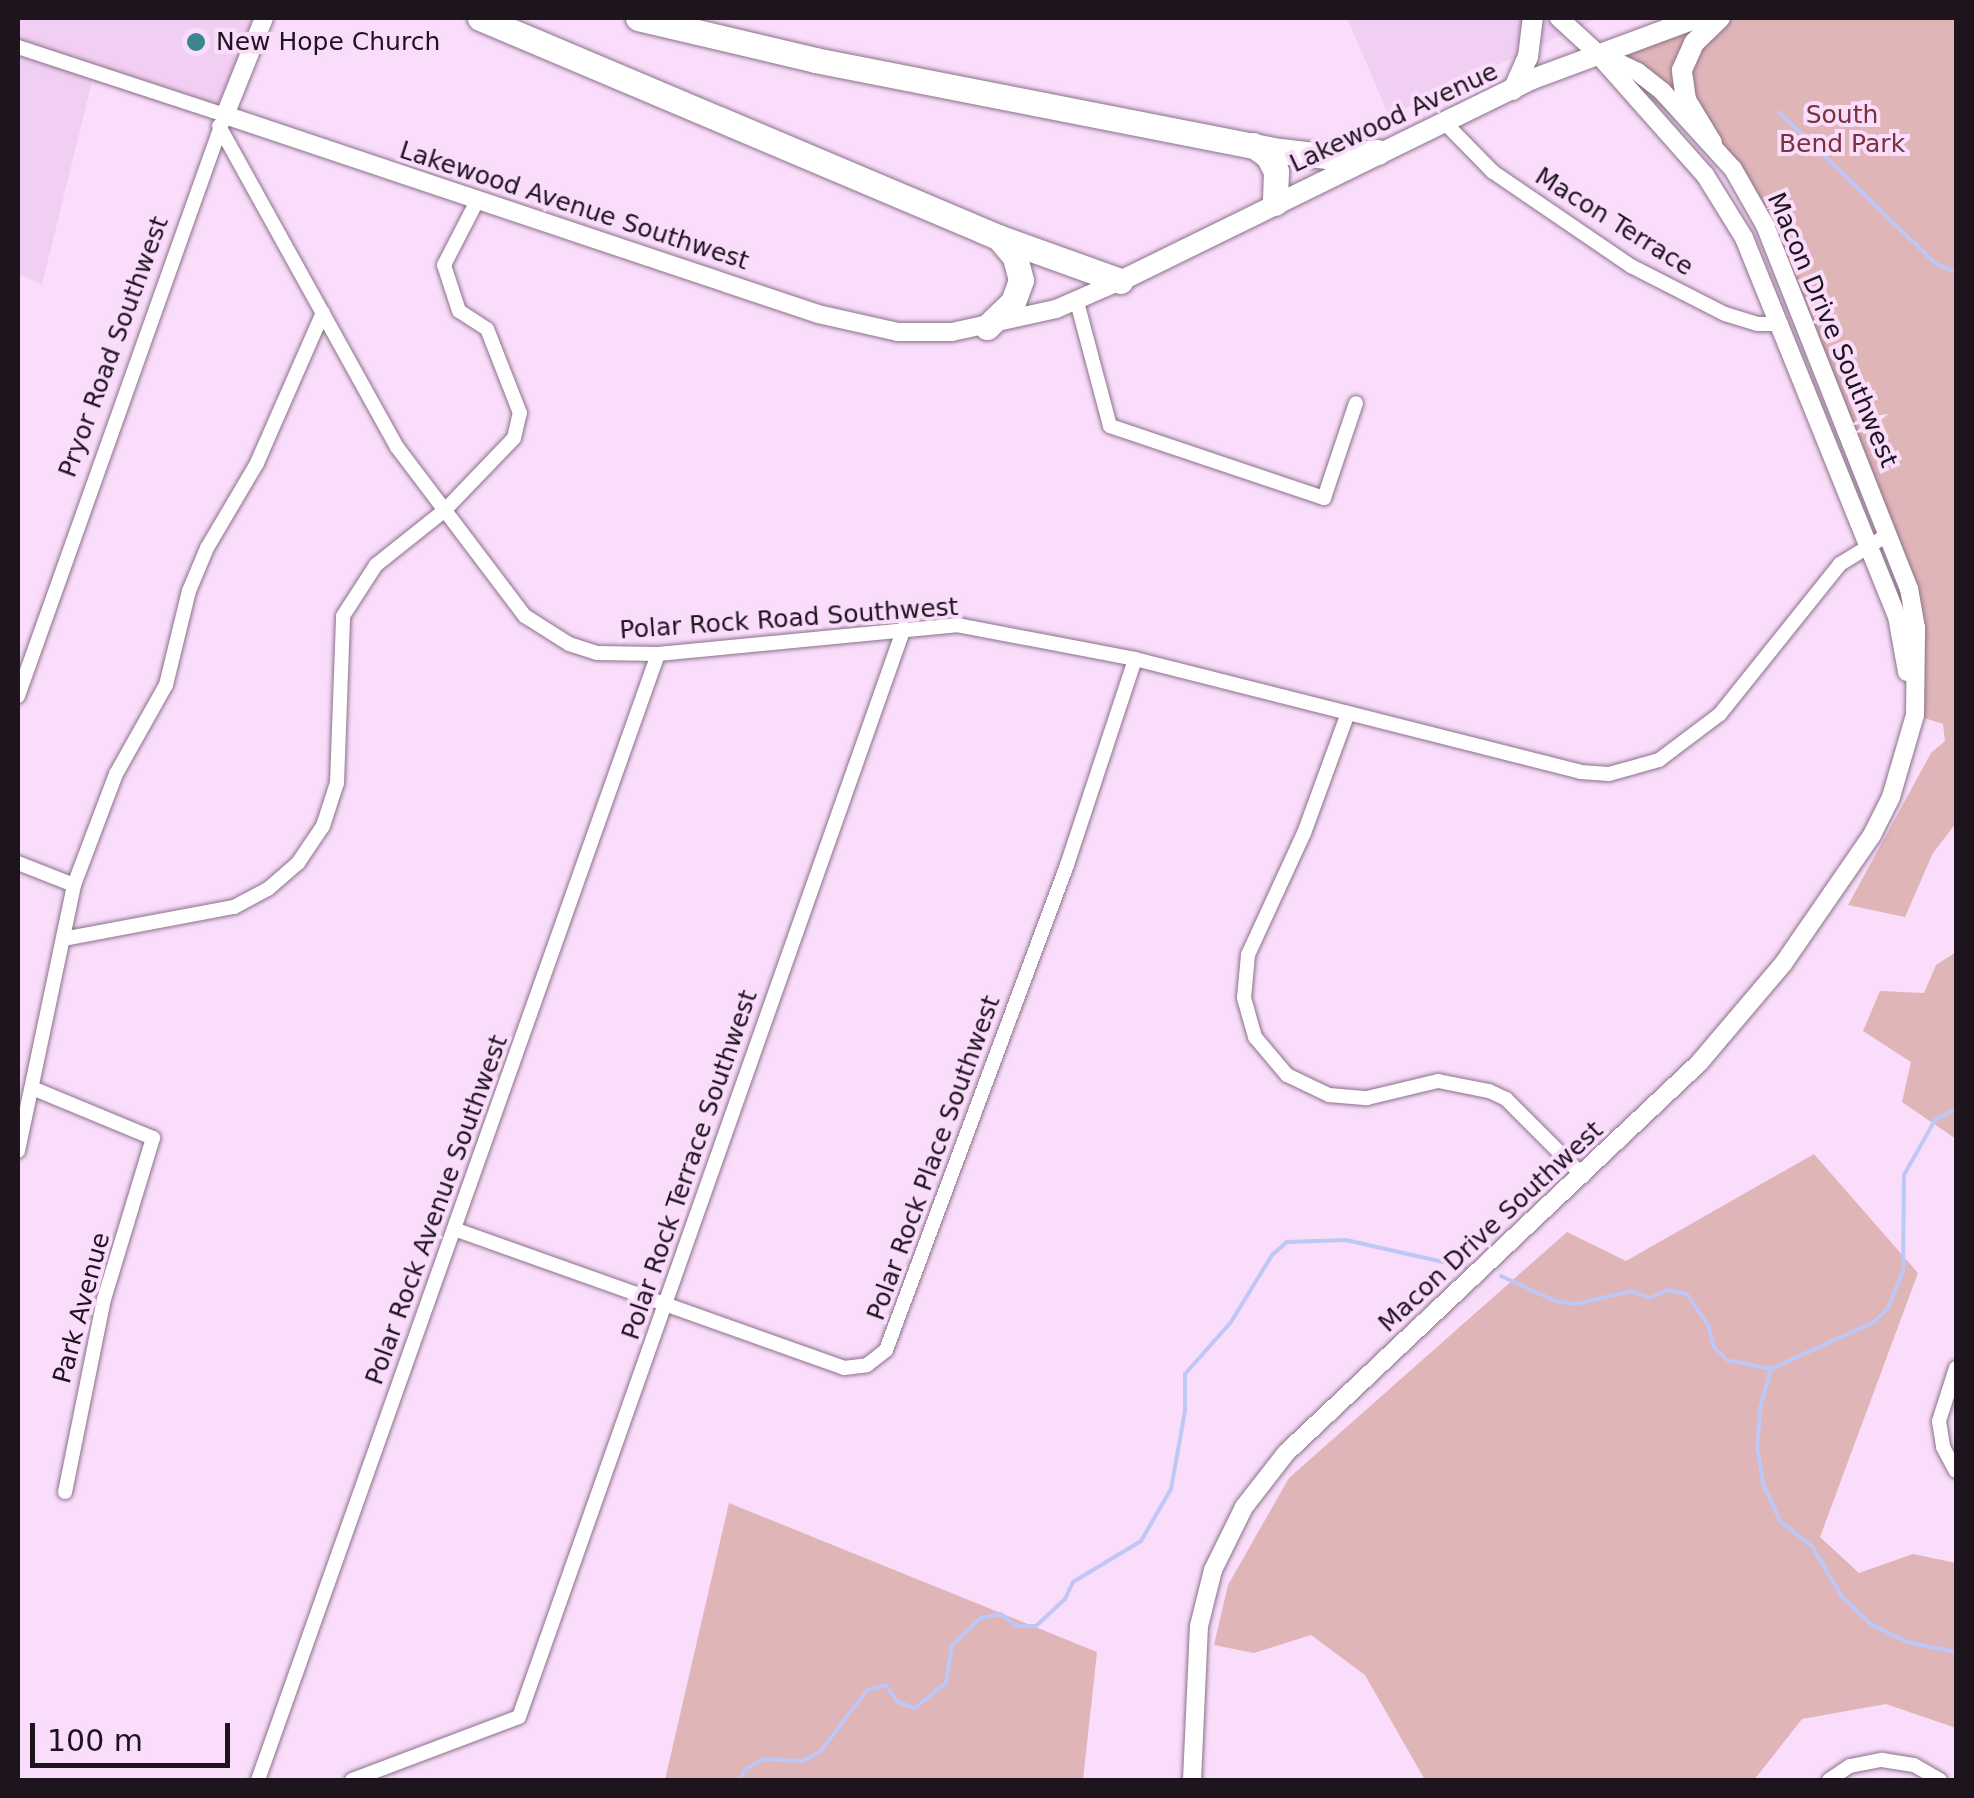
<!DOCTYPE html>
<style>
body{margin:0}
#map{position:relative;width:1974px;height:1798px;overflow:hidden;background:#f9ddfa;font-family:"DejaVu Sans",sans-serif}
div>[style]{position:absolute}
.built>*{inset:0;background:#f0cff2}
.green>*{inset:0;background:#dfb5b8}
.stream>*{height:4px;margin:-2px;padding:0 2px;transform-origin:2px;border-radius:2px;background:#bec7f5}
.roads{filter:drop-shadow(0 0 2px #8a718b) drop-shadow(0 0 2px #8a718b)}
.minor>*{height:14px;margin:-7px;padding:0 7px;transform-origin:7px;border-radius:7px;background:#fff}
.tertiary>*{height:18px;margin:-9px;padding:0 9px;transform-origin:9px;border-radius:9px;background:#fff}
.secondary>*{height:20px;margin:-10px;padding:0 10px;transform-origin:10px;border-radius:10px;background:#fff}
.motorway>*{height:25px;margin:-12.5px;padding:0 12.5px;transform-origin:12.5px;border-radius:12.5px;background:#fff}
.dots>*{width:28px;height:28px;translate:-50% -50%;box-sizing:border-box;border:5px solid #f9ddfa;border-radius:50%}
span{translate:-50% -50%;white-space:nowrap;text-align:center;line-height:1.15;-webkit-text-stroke:8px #f9ddfa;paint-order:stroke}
.poi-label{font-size:25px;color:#1e141e}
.left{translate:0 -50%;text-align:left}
.park-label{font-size:25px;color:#78333d}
.street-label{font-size:25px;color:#1e141e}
.frame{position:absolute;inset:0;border:20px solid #1e141e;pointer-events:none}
.scale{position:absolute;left:30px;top:1723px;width:200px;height:45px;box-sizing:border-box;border:5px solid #1e141e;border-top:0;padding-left:12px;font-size:30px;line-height:35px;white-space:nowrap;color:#1e141e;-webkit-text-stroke:8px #f9ddfa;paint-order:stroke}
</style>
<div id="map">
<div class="built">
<i style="clip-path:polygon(18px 18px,257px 18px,228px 125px,92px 81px,42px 285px,18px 273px)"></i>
<i style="clip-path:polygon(1347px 18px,1598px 18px,1389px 116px)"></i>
</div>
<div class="green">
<i style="clip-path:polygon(1726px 18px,1956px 18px,1956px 823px,1933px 853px,1905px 917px,1848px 905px,1931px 753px,1945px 741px,1943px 724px,1915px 715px,1889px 534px,1733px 169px,1596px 52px)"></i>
<i style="clip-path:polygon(1956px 952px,1956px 1139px,1902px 1102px,1911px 1062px,1863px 1031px,1880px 991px,1924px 993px,1936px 965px)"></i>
<i style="clip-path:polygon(1814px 1154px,1918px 1273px,1820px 1537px,1859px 1573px,1913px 1554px,1956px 1563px,1956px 1728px,1886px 1704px,1802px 1719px,1754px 1780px,1425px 1780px,1365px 1675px,1311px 1635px,1254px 1653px,1214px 1645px,1228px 1585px,1289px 1478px,1567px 1232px,1626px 1261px)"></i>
<i style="clip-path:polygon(729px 1503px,1097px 1652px,1083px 1780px,665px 1780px)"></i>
</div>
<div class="stream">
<i style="left:1779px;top:112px;width:217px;rotate:44.1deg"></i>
<i style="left:1935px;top:263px;width:23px;rotate:25deg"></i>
<i style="left:1501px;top:1276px;width:60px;rotate:24.8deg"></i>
<i style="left:1555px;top:1301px;width:20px;rotate:9deg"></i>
<i style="left:1575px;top:1304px;width:58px;rotate:-12.8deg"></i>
<i style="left:1632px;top:1291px;width:19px;rotate:21deg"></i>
<i style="left:1650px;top:1298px;width:20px;rotate:-24deg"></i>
<i style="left:1668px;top:1290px;width:19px;rotate:12deg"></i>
<i style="left:1687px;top:1294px;width:40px;rotate:56deg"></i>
<i style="left:1709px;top:1327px;width:19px;rotate:78deg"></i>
<i style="left:1713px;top:1346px;width:20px;rotate:45deg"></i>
<i style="left:1727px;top:1360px;width:45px;rotate:11.6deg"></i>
<i style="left:1771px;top:1369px;width:41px;rotate:105.8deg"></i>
<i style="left:1760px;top:1408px;width:39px;rotate:94deg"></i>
<i style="left:1757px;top:1447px;width:40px;rotate:80deg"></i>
<i style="left:1764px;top:1486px;width:40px;rotate:65deg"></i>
<i style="left:1781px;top:1522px;width:39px;rotate:38deg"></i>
<i style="left:1812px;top:1546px;width:59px;rotate:59.5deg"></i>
<i style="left:1842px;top:1597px;width:40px;rotate:43deg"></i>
<i style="left:1871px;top:1624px;width:40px;rotate:26.6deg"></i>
<i style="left:1907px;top:1642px;width:50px;rotate:11.5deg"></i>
<i style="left:1771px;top:1369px;width:113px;rotate:-24.5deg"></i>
<i style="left:1874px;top:1322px;width:20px;rotate:-45deg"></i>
<i style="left:1888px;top:1308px;width:40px;rotate:-68deg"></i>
<i style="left:1903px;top:1271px;width:96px;rotate:-89.4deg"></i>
<i style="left:1904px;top:1175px;width:63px;rotate:-60.6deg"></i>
<i style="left:1935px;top:1120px;width:24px;rotate:-28deg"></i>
<i style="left:739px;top:1780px;width:13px;rotate:-58deg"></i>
<i style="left:746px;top:1769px;width:20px;rotate:-30deg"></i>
<i style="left:763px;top:1759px;width:39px;rotate:3deg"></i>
<i style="left:802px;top:1761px;width:20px;rotate:-27deg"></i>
<i style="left:820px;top:1752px;width:78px;rotate:-52.8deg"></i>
<i style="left:867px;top:1690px;width:20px;rotate:-15deg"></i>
<i style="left:886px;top:1685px;width:20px;rotate:57deg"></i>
<i style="left:897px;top:1702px;width:19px;rotate:18deg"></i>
<i style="left:915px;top:1708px;width:40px;rotate:-39deg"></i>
<i style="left:946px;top:1683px;width:38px;rotate:-81deg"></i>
<i style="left:952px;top:1645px;width:40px;rotate:-43deg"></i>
<i style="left:981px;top:1618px;width:20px;rotate:-11deg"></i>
<i style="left:1001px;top:1614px;width:19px;rotate:39deg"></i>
<i style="left:1016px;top:1626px;width:20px"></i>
<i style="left:1036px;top:1626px;width:40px;rotate:-43deg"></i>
<i style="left:1065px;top:1599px;width:19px;rotate:-65deg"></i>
<i style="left:1073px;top:1582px;width:79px;rotate:-31.1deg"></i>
<i style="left:1141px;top:1541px;width:60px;rotate:-60deg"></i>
<i style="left:1171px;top:1489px;width:79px;rotate:-79.8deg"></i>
<i style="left:1185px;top:1411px;width:37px;rotate:-90deg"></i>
<i style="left:1185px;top:1374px;width:69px;rotate:-48.5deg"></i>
<i style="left:1231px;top:1322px;width:79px;rotate:-58.5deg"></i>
<i style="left:1272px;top:1255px;width:20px;rotate:-41deg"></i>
<i style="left:1287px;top:1242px;width:59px;rotate:-1.9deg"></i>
<i style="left:1346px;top:1240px;width:122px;rotate:12.8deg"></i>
</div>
<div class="roads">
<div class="minor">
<i style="left:18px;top:47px;width:218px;rotate:18.2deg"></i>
<i style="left:225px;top:115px;width:617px;rotate:109.61deg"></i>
<i style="left:1444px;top:122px;width:70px;rotate:45.6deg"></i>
<i style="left:1493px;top:172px;width:167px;rotate:34.3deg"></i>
<i style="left:1631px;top:266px;width:106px;rotate:27.1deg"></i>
<i style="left:1725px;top:314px;width:34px;rotate:17deg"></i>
<i style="left:1758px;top:324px;width:23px"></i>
<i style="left:219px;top:126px;width:367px;rotate:61deg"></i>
<i style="left:397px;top:447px;width:212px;rotate:52.9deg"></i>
<i style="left:525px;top:616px;width:52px;rotate:32.5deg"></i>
<i style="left:569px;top:644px;width:29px;rotate:18deg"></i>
<i style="left:597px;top:653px;width:61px;rotate:0.9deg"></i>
<i style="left:658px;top:654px;width:300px;rotate:-5.5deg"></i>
<i style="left:957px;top:625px;width:181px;rotate:10.8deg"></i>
<i style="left:1135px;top:659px;width:459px;rotate:14.2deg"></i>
<i style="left:1580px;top:772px;width:29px;rotate:4deg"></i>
<i style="left:1609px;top:774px;width:52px;rotate:-15.6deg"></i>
<i style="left:1659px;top:760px;width:76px;rotate:-37deg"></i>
<i style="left:1720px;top:714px;width:192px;rotate:-51.3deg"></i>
<i style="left:1840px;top:564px;width:57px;rotate:-31.5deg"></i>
<i style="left:1077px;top:302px;width:128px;rotate:75.1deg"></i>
<i style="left:1110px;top:426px;width:226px;rotate:18.6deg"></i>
<i style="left:1324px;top:498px;width:100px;rotate:-71.4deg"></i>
<i style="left:1348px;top:713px;width:128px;rotate:110.1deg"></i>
<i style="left:1304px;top:833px;width:134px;rotate:114.7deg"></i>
<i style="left:1248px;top:955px;width:43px;rotate:95.3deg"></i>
<i style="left:1244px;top:998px;width:41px;rotate:74.2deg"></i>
<i style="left:1255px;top:1037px;width:50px;rotate:49.9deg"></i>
<i style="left:1287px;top:1075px;width:47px;rotate:25.5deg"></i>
<i style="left:1329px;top:1095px;width:38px;rotate:5deg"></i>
<i style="left:1367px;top:1098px;width:73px;rotate:-13.5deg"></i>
<i style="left:1438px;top:1081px;width:52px;rotate:11.1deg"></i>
<i style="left:1489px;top:1091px;width:19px;rotate:25deg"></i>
<i style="left:1506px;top:1099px;width:109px;rotate:45deg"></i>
<i style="left:18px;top:863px;width:60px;rotate:21.4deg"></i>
<i style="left:63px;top:939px;width:174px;rotate:-10.6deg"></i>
<i style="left:234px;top:907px;width:38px;rotate:-28deg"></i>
<i style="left:268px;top:889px;width:40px;rotate:-41deg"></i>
<i style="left:298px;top:863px;width:45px;rotate:-56deg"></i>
<i style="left:323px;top:826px;width:45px;rotate:-72deg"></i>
<i style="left:337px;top:783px;width:167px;rotate:-87.9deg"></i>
<i style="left:343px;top:616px;width:61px;rotate:-57.1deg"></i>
<i style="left:376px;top:565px;width:87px;rotate:-38.5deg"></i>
<i style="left:444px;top:511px;width:101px;rotate:-46.2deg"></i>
<i style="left:514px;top:438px;width:26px;rotate:-77deg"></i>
<i style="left:520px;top:413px;width:90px;rotate:-111.4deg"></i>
<i style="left:487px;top:329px;width:33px;rotate:-147deg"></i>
<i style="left:459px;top:311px;width:48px;rotate:-108.1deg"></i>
<i style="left:444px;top:265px;width:72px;rotate:-62.7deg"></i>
<i style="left:32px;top:1088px;width:131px;rotate:22.5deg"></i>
<i style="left:153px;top:1138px;width:168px;rotate:106.9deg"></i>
<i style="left:104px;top:1299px;width:197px;rotate:101.4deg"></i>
<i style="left:18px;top:1151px;width:272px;rotate:-78.1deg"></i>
<i style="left:74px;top:885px;width:119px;rotate:-69.3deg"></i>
<i style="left:116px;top:774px;width:102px;rotate:-60.7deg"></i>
<i style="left:166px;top:685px;width:97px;rotate:-76.3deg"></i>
<i style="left:189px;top:591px;width:47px;rotate:-67.3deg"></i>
<i style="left:207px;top:548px;width:99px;rotate:-59.5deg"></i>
<i style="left:257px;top:463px;width:164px;rotate:-66.3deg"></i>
<i style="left:454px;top:1229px;width:414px;rotate:19.6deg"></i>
<i style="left:844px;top:1368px;width:23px;rotate:-7deg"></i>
<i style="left:867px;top:1365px;width:24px;rotate:-38deg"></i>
<i style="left:886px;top:1350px;width:518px;rotate:-69.53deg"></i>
<i style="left:1067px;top:865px;width:217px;rotate:-71.7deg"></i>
<i style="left:1956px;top:1368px;width:56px;rotate:107.8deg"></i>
<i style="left:1939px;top:1421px;width:26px;rotate:81deg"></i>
<i style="left:1943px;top:1447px;width:27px;rotate:62deg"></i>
<i style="left:258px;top:1780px;width:1195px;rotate:-70.44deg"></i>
<i style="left:352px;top:1780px;width:178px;rotate:-20.7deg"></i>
<i style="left:519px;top:1717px;width:1155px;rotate:-70.53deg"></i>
<i style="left:1829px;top:1780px;width:25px;rotate:-34deg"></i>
<i style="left:1850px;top:1766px;width:33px;rotate:-11deg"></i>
<i style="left:1882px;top:1760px;width:32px;rotate:9deg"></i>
<i style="left:1914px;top:1765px;width:30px;rotate:30deg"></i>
</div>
<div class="tertiary">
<i style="left:264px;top:18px;width:105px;rotate:111.9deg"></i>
<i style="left:225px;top:115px;width:625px;rotate:18.55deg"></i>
<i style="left:818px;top:314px;width:82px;rotate:12.7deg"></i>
<i style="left:898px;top:332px;width:54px"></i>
<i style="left:952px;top:332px;width:107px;rotate:-12.5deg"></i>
<i style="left:1056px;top:309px;width:70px;rotate:-23.6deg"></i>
<i style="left:1559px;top:18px;width:50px;rotate:42.6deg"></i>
<i style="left:1596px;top:52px;width:164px;rotate:48.5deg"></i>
<i style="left:1705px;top:175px;width:74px;rotate:58.2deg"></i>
<i style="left:1744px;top:238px;width:408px;rotate:68deg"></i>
<i style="left:1897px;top:616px;width:57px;rotate:79.9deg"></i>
<i style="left:1192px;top:1780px;width:154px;rotate:-87.4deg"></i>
<i style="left:1199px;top:1626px;width:58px;rotate:-76deg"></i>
<i style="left:1213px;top:1570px;width:70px;rotate:-63.8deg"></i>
<i style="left:1244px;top:1507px;width:68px;rotate:-52.1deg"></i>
<i style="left:1286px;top:1453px;width:568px;rotate:-43.36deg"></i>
<i style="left:1699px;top:1063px;width:130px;rotate:-49.7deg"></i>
<i style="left:1783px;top:964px;width:157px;rotate:-55.4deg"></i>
<i style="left:1872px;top:835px;width:42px;rotate:-63.4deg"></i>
<i style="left:1891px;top:797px;width:85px;rotate:-73.7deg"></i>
<i style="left:1915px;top:715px;width:87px;rotate:-89.3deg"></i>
<i style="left:1916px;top:628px;width:40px;rotate:-100deg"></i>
<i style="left:1909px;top:589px;width:389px;rotate:-111.6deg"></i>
<i style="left:1766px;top:227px;width:67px;rotate:-119.6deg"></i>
<i style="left:1733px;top:169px;width:105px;rotate:-132.3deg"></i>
<i style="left:1662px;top:91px;width:31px;rotate:-142deg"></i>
<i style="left:1638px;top:72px;width:47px;rotate:-154.5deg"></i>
</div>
<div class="secondary">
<i style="left:1513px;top:90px;width:36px;rotate:-66deg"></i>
<i style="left:1528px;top:57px;width:39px;rotate:-83deg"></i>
<i style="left:1712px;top:143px;width:50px;rotate:-121.2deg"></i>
<i style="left:1686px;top:100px;width:30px;rotate:-98deg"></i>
<i style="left:1682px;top:70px;width:30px;rotate:-66deg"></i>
<i style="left:1694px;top:43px;width:36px;rotate:-44deg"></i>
<i style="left:1120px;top:281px;width:460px;rotate:-26.1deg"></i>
<i style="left:1533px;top:79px;width:175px;rotate:-20.4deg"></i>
</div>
<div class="motorway">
<i style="left:480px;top:18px;width:562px;rotate:22.92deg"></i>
<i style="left:998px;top:237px;width:130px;rotate:19.8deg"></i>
<i style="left:638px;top:18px;width:182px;rotate:13.3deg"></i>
<i style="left:815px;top:60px;width:474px;rotate:11.1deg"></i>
<i style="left:1280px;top:151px;width:54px;rotate:6.3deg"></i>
<i style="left:1334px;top:157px;width:44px;rotate:-6.5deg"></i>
<i style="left:1253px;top:145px;width:19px;rotate:36deg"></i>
<i style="left:1268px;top:156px;width:17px;rotate:62deg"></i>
<i style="left:1276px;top:171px;width:32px;rotate:92deg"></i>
<i style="left:987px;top:327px;width:36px;rotate:-44deg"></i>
<i style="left:1013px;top:302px;width:23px;rotate:-70deg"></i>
<i style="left:1021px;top:280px;width:24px;rotate:-105deg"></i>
<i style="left:1015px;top:257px;width:26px;rotate:-130deg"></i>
</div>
</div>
<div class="dots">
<i style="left:196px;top:42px;background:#3e868d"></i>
</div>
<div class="poi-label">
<span class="left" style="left:216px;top:42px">New Hope Church</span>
</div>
<div class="park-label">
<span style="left:1842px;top:130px">South<br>Bend Park</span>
</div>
<div class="street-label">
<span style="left:1394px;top:118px;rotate:-25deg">Lakewood Avenue</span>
<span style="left:574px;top:206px;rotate:18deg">Lakewood Avenue Southwest</span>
<span style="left:1614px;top:222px;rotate:32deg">Macon Terrace</span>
<span style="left:1832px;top:330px;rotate:67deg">Macon Drive Southwest</span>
<span style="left:114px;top:347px;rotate:-70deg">Pryor Road Southwest</span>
<span style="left:789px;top:619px;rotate:-4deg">Polar Rock Road Southwest</span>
<span style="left:934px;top:1158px;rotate:-70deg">Polar Rock Place Southwest</span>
<span style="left:690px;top:1165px;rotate:-71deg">Polar Rock Terrace Southwest</span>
<span style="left:437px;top:1210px;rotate:-70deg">Polar Rock Avenue Southwest</span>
<span style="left:1491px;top:1227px;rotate:-43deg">Macon Drive Southwest</span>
<span style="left:82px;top:1308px;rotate:-75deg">Park Avenue</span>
</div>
<div class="frame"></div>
<div class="scale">100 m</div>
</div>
